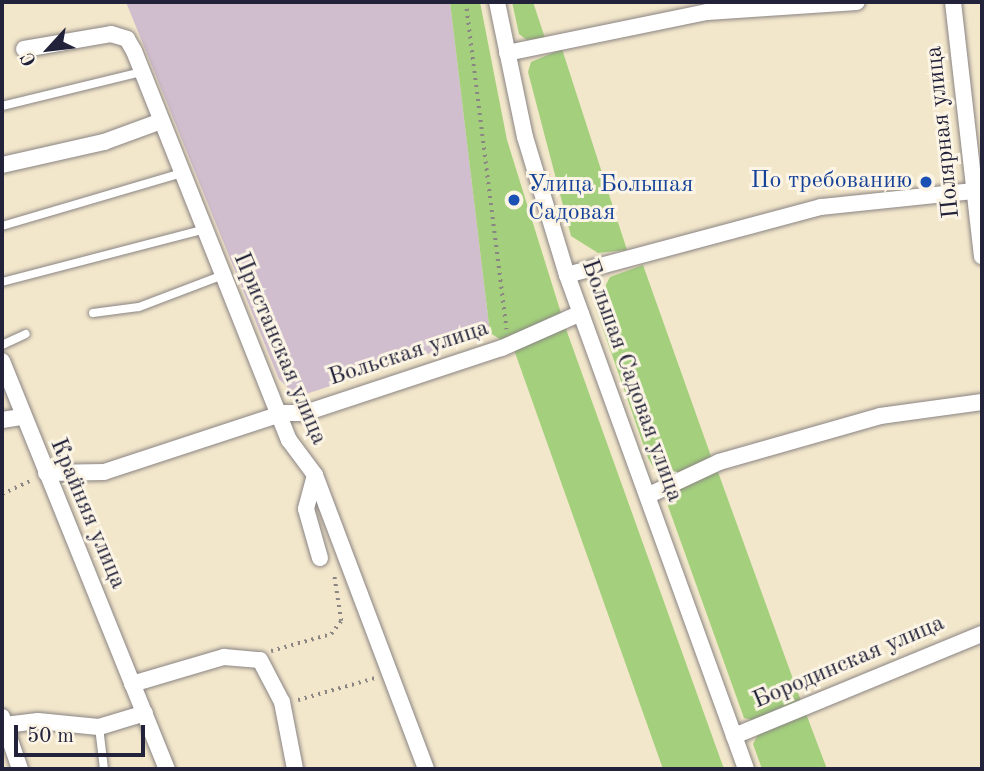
<!DOCTYPE html>
<meta charset="utf-8">
<style>
body{margin:0}
#map{position:relative;width:984px;height:771px;overflow:hidden;background:#f3e7cb;font-family:"Old Standard TT",serif}
div>[style]{position:absolute}
.industrial>*{inset:0;background:#d0bdcd}
.green>*{inset:0;background:#a4d07d}
.path>*{height:3.5px;margin-top:-1.75px;transform-origin:0;background:repeating-linear-gradient(90deg,#8a8483 0 2px,transparent 0 7px)}
.roads{filter:drop-shadow(0 0 2px #8a8483) drop-shadow(0 0 2px #8a8483)}
.lane>*{height:8px;margin:-4px;padding:0 4px;transform-origin:4px;border-radius:4px;background:#fff}
.street>*{height:16px;margin:-8px;padding:0 8px;transform-origin:8px;border-radius:8px;background:#fff}
.dots>*{width:19px;height:19px;translate:-50% -50%;box-sizing:border-box;border:4px solid #fcf5e5;border-radius:50%}
span{translate:-50% -50%;white-space:nowrap;text-align:center;line-height:1.15;-webkit-text-stroke:6px #fcf5e5;paint-order:stroke}
.street-label{font-size:24px;color:#22223b}
.transit-label{font-size:24px;color:#164399}
.right{translate:-100% -50%;text-align:right}
.left{translate:0 -50%;text-align:left}
.frame{position:absolute;inset:0;border:4px solid #22223b;pointer-events:none}
.north{position:absolute;left:14px;top:14px;width:70px;height:70px;-webkit-text-stroke:5px #fcf5e5;paint-order:stroke;rotate:243deg;font-size:19px;font-weight:700;line-height:28px;text-align:center;color:#22223b}
.north::after{content:'';display:block;margin:auto;width:24px;height:32px;background:#22223b;clip-path:polygon(50% 0,100% 100%,50% 72%,0 100%)}
.scale{position:absolute;left:14px;top:725px;width:131px;height:32px;box-sizing:border-box;border:4px solid #22223b;border-top:0;padding-left:9px;font-size:21px;line-height:24px;white-space:nowrap;color:#22223b;-webkit-text-stroke:5px #fcf5e5;paint-order:stroke}
</style>
<div id="map">
<div class="industrial">
<i style="clip-path:polygon(126px 2px,450px 2px,490px 333px,297px 397px,279px 379px)"></i>
</div>
<div class="green">
<i style="clip-path:polygon(450px 2px,480px 2px,507px 140px,566px 329px,724px 769px,663px 769px,513px 347px,490px 333px)"></i>
<i style="clip-path:polygon(512px 2px,533px 2px,545px 38px,527px 40px,519px 34px)"></i>
<i style="clip-path:polygon(562px 49px,627px 250px,598px 253px,571px 236px,528px 72px,531px 62px)"></i>
<i style="clip-path:polygon(643px 265px,712px 459px,675px 477px,658px 475px,648px 458px,595px 306px,610px 277px)"></i>
<i style="clip-path:polygon(718px 472px,801px 701px,756px 721px,744px 718px,668px 506px,676px 490px)"></i>
<i style="clip-path:polygon(805px 711px,827px 769px,762px 769px,753px 744px,760px 731px)"></i>
</div>
<div class="path">
<i style="left:466px;top:2px;width:330px;rotate:82.9deg"></i>
<i style="left:2px;top:494px;width:33px;rotate:-25deg"></i>
<i style="left:271px;top:651px;width:62px;rotate:-15.8deg"></i>
<i style="left:331px;top:634px;width:16px;rotate:-52deg"></i>
<i style="left:341px;top:621px;width:46px;rotate:-98.8deg"></i>
<i style="left:298px;top:700px;width:80px;rotate:-15.9deg"></i>
</div>
<div class="roads">
<div class="lane">
<i style="left:2px;top:106px;width:144px;rotate:-13.7deg"></i>
<i style="left:2px;top:226px;width:188px;rotate:-16.4deg"></i>
<i style="left:2px;top:282px;width:210px;rotate:-14.6deg"></i>
<i style="left:93px;top:313px;width:46px;rotate:-7.4deg"></i>
<i style="left:139px;top:307px;width:90px;rotate:-20.9deg"></i>
<i style="left:2px;top:345px;width:26px;rotate:-25deg"></i>
<i style="left:99px;top:727px;width:42px;rotate:83.2deg"></i>
</div>
<div class="street">
<i style="left:497px;top:2px;width:138px;rotate:78.3deg"></i>
<i style="left:525px;top:137px;width:144px;rotate:73.1deg"></i>
<i style="left:567px;top:275px;width:525px;rotate:70.08deg"></i>
<i style="left:953px;top:2px;width:256px;rotate:83.5deg"></i>
<i style="left:24px;top:49px;width:88px;rotate:-9.8deg"></i>
<i style="left:111px;top:34px;width:17px;rotate:17deg"></i>
<i style="left:127px;top:39px;width:14px;rotate:60deg"></i>
<i style="left:134px;top:51px;width:419px;rotate:68.3deg"></i>
<i style="left:289px;top:440px;width:44px;rotate:53.4deg"></i>
<i style="left:315px;top:475px;width:314px;rotate:69.3deg"></i>
<i style="left:507px;top:53px;width:204px;rotate:-11.6deg"></i>
<i style="left:707px;top:12px;width:150px;rotate:-3.8deg"></i>
<i style="left:2px;top:165px;width:105px;rotate:-12.7deg"></i>
<i style="left:104px;top:142px;width:61px;rotate:-20.2deg"></i>
<i style="left:567px;top:275px;width:263px;rotate:-15deg"></i>
<i style="left:821px;top:207px;width:162px;rotate:-6deg"></i>
<i style="left:2px;top:361px;width:440px;rotate:68deg"></i>
<i style="left:2px;top:420px;width:19px;rotate:-9deg"></i>
<i style="left:46px;top:473px;width:58px;rotate:-1deg"></i>
<i style="left:104px;top:472px;width:188px;rotate:-18.2deg"></i>
<i style="left:283px;top:413px;width:22px"></i>
<i style="left:305px;top:413px;width:207px;rotate:-18.3deg"></i>
<i style="left:502px;top:348px;width:86px;rotate:-23.9deg"></i>
<i style="left:315px;top:475px;width:35px;rotate:105deg"></i>
<i style="left:306px;top:509px;width:51px;rotate:74.1deg"></i>
<i style="left:649px;top:495px;width:77px;rotate:-25.2deg"></i>
<i style="left:719px;top:462px;width:167px;rotate:-15.9deg"></i>
<i style="left:880px;top:416px;width:103px;rotate:-7.8deg"></i>
<i style="left:132px;top:684px;width:96px;rotate:-16.4deg"></i>
<i style="left:224px;top:657px;width:36px;rotate:5deg"></i>
<i style="left:260px;top:660px;width:47px;rotate:62.4deg"></i>
<i style="left:282px;top:702px;width:68px;rotate:79deg"></i>
<i style="left:2px;top:717px;width:55px;rotate:70.9deg"></i>
<i style="left:5px;top:725px;width:33px;rotate:-7deg"></i>
<i style="left:38px;top:721px;width:61px;rotate:5.6deg"></i>
<i style="left:99px;top:727px;width:48px;rotate:-16.9deg"></i>
<i style="left:734px;top:736px;width:268px;rotate:-22.4deg"></i>
</div>
</div>
<div class="dots">
<i style="left:926px;top:182px;background:#1a4fb4"></i>
<i style="left:514px;top:200px;background:#1a4fb4"></i>
</div>
<div class="street-label">
<span style="left:944px;top:132px;rotate:-96deg">Полярная улица</span>
<span style="left:279px;top:349px;rotate:67deg">Пристанская улица</span>
<span style="left:409px;top:354px;rotate:-18deg">Вольская улица</span>
<span style="left:631px;top:381px;rotate:70deg">Большая Садовая улица</span>
<span style="left:87px;top:514px;rotate:67deg">Крайняя улица</span>
<span style="left:849px;top:663px;rotate:-23deg">Бородинская улица</span>
</div>
<div class="transit-label">
<span class="right" style="left:912px;top:182px">По требованию</span>
<span class="left" style="left:528px;top:200px">Улица Большая<br>Садовая</span>
</div>
<div class="frame"></div>
<div class="north">С</div>
<div class="scale">50 m</div>
</div>
